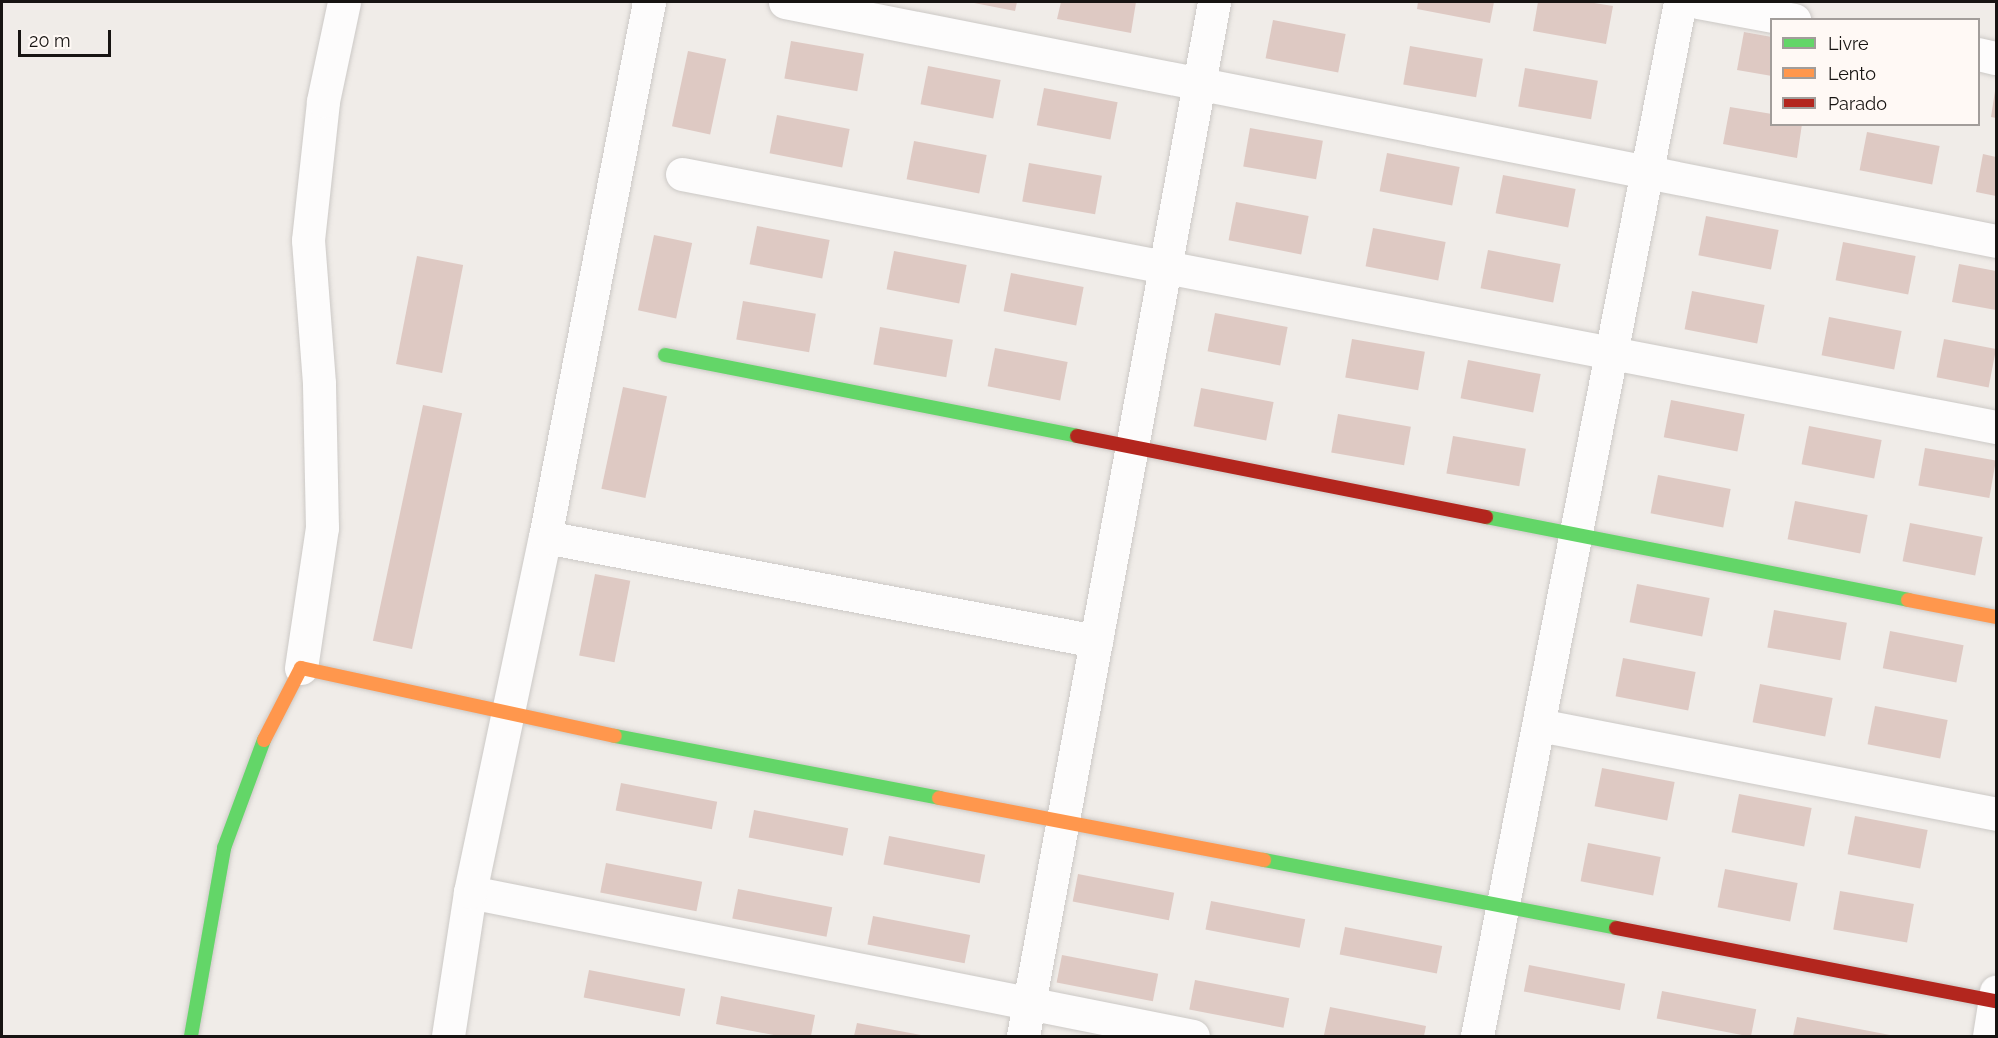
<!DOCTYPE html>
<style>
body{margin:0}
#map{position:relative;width:1998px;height:1038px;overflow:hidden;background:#f0ece8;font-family:Raleway,sans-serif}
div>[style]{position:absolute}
.building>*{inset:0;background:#dec9c3;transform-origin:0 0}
.roads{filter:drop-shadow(0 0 2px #ccc9c6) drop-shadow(0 0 2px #ccc9c6)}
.street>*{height:33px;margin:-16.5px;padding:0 16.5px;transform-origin:16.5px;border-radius:16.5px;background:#fdfcfc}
.fast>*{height:14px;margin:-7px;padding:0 7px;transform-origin:7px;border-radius:7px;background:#63d668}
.slow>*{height:14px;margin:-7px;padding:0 7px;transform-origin:7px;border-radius:7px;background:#ff974d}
.jam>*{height:14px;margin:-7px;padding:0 7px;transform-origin:7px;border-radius:7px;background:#b3261e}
span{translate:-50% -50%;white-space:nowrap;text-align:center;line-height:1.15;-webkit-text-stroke:5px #fff9f5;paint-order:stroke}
.frame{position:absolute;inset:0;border:3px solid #171412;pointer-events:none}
.legend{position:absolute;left:1770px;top:18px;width:210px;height:108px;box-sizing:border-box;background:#fff9f5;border:2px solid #a29d9a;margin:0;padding:8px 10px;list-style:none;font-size:18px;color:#171412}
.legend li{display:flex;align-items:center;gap:12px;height:30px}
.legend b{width:30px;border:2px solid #a29d9a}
.scale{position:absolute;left:18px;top:30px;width:93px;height:27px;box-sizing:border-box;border:3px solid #171412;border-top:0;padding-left:8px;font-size:18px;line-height:21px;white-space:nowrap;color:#171412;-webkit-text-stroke:4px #fff9f5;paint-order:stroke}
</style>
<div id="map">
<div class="building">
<i style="clip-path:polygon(969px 2px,1017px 2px,1015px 11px)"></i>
<i style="clip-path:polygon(1061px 2px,1136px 2px,1131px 33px,1057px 19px)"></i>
<i style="clip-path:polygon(1418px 2px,1494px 2px,1490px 23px,1417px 9px)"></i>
<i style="clip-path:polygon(1538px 2px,1588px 2px,1613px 6px,1606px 44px,1533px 31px)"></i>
<i style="left:1273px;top:20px;width:74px;height:39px;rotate:11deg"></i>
<i style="clip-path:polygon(1744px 32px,1772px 37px,1772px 76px,1737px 70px)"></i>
<i style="left:791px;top:41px;width:74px;height:38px;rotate:10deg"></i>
<i style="left:1410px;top:46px;width:74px;height:39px;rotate:10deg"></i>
<i style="left:688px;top:51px;width:39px;height:77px;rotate:12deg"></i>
<i style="left:928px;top:66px;width:74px;height:39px;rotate:11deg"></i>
<i style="left:1525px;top:68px;width:74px;height:39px;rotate:10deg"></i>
<i style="left:1044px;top:88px;width:75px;height:38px;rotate:11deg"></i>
<i style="clip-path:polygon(1995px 91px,1996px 92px,1996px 118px,1991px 117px)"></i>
<i style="clip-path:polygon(1730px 107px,1772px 114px,1772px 124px,1802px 124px,1797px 158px,1723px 144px)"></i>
<i style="left:777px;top:115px;width:74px;height:39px;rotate:11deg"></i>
<i style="left:1250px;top:128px;width:74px;height:39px;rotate:10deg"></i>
<i style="left:1867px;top:132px;width:74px;height:39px;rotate:11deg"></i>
<i style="left:914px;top:141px;width:74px;height:39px;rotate:11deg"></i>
<i style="left:1387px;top:153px;width:74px;height:39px;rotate:11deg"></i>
<i style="clip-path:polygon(1983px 154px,1996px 157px,1996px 196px,1976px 192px)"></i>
<i style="left:1029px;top:163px;width:74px;height:39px;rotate:10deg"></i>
<i style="left:1503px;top:175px;width:74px;height:39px;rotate:11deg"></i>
<i style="left:1236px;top:202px;width:74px;height:39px;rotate:11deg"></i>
<i style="left:1706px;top:216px;width:74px;height:40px;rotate:11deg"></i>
<i style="left:757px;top:226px;width:74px;height:39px;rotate:11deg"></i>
<i style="left:1373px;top:228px;width:74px;height:39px;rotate:11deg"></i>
<i style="left:654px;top:235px;width:39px;height:77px;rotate:12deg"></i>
<i style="left:1843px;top:242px;width:74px;height:39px;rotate:11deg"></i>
<i style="left:1488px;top:250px;width:74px;height:39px;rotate:11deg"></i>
<i style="left:894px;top:251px;width:74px;height:39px;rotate:11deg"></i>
<i style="left:417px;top:256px;width:47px;height:110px;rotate:11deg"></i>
<i style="clip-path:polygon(1959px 264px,1996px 271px,1996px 310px,1952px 302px)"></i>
<i style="left:1011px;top:273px;width:74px;height:39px;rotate:11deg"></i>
<i style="left:1692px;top:291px;width:74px;height:39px;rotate:11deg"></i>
<i style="left:743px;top:301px;width:74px;height:39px;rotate:10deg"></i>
<i style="left:1215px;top:313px;width:74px;height:39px;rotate:11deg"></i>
<i style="left:1829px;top:317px;width:74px;height:39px;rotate:11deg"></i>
<i style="left:880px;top:327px;width:74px;height:38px;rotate:10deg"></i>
<i style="left:1352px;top:339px;width:74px;height:39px;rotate:10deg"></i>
<i style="left:1944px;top:339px;width:53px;height:39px;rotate:11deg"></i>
<i style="left:995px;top:348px;width:74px;height:39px;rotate:11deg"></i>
<i style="left:1468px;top:360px;width:74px;height:39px;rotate:11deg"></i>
<i style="left:623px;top:387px;width:45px;height:104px;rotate:12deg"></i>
<i style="left:1201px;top:388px;width:74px;height:39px;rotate:11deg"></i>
<i style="left:1671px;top:400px;width:75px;height:38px;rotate:11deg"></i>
<i style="left:423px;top:405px;width:40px;height:241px;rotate:12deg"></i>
<i style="left:1338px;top:414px;width:74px;height:39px;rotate:10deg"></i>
<i style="left:1809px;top:426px;width:74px;height:39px;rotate:11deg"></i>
<i style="left:1453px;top:436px;width:74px;height:38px;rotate:10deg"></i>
<i style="left:1925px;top:448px;width:72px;height:38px;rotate:10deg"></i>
<i style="left:1658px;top:475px;width:74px;height:39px;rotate:11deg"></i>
<i style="left:1795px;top:501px;width:74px;height:39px;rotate:11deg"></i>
<i style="left:1910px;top:523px;width:74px;height:39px;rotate:11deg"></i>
<i style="left:595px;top:574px;width:36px;height:83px;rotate:11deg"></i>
<i style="left:1637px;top:584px;width:74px;height:39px;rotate:11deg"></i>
<i style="left:1774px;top:610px;width:74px;height:38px;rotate:10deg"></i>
<i style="left:1890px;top:631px;width:75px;height:38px;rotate:11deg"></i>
<i style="left:1623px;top:658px;width:74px;height:39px;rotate:11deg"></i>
<i style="left:1760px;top:684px;width:74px;height:39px;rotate:11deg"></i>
<i style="left:1875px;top:706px;width:74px;height:39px;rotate:11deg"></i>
<i style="left:1602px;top:768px;width:74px;height:39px;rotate:11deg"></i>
<i style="left:621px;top:783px;width:98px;height:28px;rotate:11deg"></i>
<i style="left:1739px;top:794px;width:74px;height:39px;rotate:11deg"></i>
<i style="left:754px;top:810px;width:96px;height:28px;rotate:11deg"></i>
<i style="left:1855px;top:816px;width:74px;height:39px;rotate:11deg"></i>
<i style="left:889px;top:836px;width:98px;height:29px;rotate:11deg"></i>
<i style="left:1588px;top:843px;width:74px;height:39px;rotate:11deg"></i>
<i style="left:606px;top:863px;width:98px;height:30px;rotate:11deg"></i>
<i style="left:1725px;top:869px;width:74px;height:39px;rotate:11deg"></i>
<i style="left:1078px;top:874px;width:98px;height:28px;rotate:11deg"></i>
<i style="left:738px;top:889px;width:96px;height:30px;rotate:11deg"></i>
<i style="left:1840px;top:891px;width:75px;height:39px;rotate:10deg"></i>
<i style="left:1211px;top:901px;width:96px;height:29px;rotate:11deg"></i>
<i style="left:873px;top:916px;width:99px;height:29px;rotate:11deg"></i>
<i style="left:1345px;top:927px;width:99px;height:28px;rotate:11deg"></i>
<i style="left:1062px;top:955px;width:98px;height:28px;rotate:11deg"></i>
<i style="left:1529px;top:965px;width:98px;height:27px;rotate:11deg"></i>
<i style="left:589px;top:970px;width:98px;height:28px;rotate:11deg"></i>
<i style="left:1195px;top:980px;width:96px;height:30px;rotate:11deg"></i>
<i style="left:1662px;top:991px;width:96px;height:28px;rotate:11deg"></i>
<i style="clip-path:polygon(721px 996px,815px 1015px,811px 1036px,779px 1036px,716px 1024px)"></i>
<i style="clip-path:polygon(1330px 1007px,1426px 1026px,1424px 1036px,1324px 1035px)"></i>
<i style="clip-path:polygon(1797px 1017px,1890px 1035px,1890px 1036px,1793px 1036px)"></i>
<i style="clip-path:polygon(857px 1023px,921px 1035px,920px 1036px,854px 1036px)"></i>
</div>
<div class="roads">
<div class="street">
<i style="left:785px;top:2px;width:1234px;rotate:11.16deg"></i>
<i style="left:1698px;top:2px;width:98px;rotate:10.6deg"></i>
<i style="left:1978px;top:54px;width:18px;rotate:13deg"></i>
<i style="left:682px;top:174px;width:1338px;rotate:10.9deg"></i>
<i style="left:545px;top:537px;width:561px;rotate:10.69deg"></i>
<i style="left:301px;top:668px;width:142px;rotate:-81.5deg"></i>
<i style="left:322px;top:528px;width:145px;rotate:-91.2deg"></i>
<i style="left:319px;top:383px;width:143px;rotate:-94.4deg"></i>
<i style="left:308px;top:240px;width:140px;rotate:-83.8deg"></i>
<i style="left:323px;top:101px;width:101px;rotate:-78deg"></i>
<i style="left:1539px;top:725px;width:466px;rotate:11deg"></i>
<i style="left:470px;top:892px;width:737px;rotate:11.26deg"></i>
<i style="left:448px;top:1036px;width:146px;rotate:-81.3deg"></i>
<i style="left:470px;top:892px;width:363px;rotate:-78.1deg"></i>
<i style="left:545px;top:537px;width:545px;rotate:-79deg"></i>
<i style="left:1023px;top:1036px;width:1051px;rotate:-79.53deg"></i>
<i style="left:1477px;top:1036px;width:1054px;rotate:-78.89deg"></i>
<i style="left:1989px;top:1036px;width:45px;rotate:-81deg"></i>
</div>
<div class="fast">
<i style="left:665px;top:355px;width:420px;rotate:11.1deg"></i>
<i style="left:1486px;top:517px;width:430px;rotate:11.1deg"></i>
<i style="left:615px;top:736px;width:330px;rotate:10.8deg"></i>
<i style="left:1264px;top:860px;width:359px;rotate:10.9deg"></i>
<i style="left:191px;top:1036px;width:191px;rotate:-80deg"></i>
<i style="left:224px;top:848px;width:115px;rotate:-69.7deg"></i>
</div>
<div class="slow">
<i style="left:1908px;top:600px;width:90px;rotate:10.9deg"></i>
<i style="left:264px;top:740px;width:81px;rotate:-62.8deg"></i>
<i style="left:301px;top:668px;width:321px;rotate:12.2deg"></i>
<i style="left:939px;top:798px;width:331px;rotate:10.8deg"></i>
</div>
<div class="jam">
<i style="left:1077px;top:436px;width:417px;rotate:11.2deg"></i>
<i style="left:1616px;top:928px;width:387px;rotate:10.9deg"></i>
</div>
</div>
<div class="frame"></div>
<ul class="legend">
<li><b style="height:8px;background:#63d668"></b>Livre</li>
<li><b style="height:8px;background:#ff974d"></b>Lento</li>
<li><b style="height:8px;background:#b3261e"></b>Parado</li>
</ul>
<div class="scale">20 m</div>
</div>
